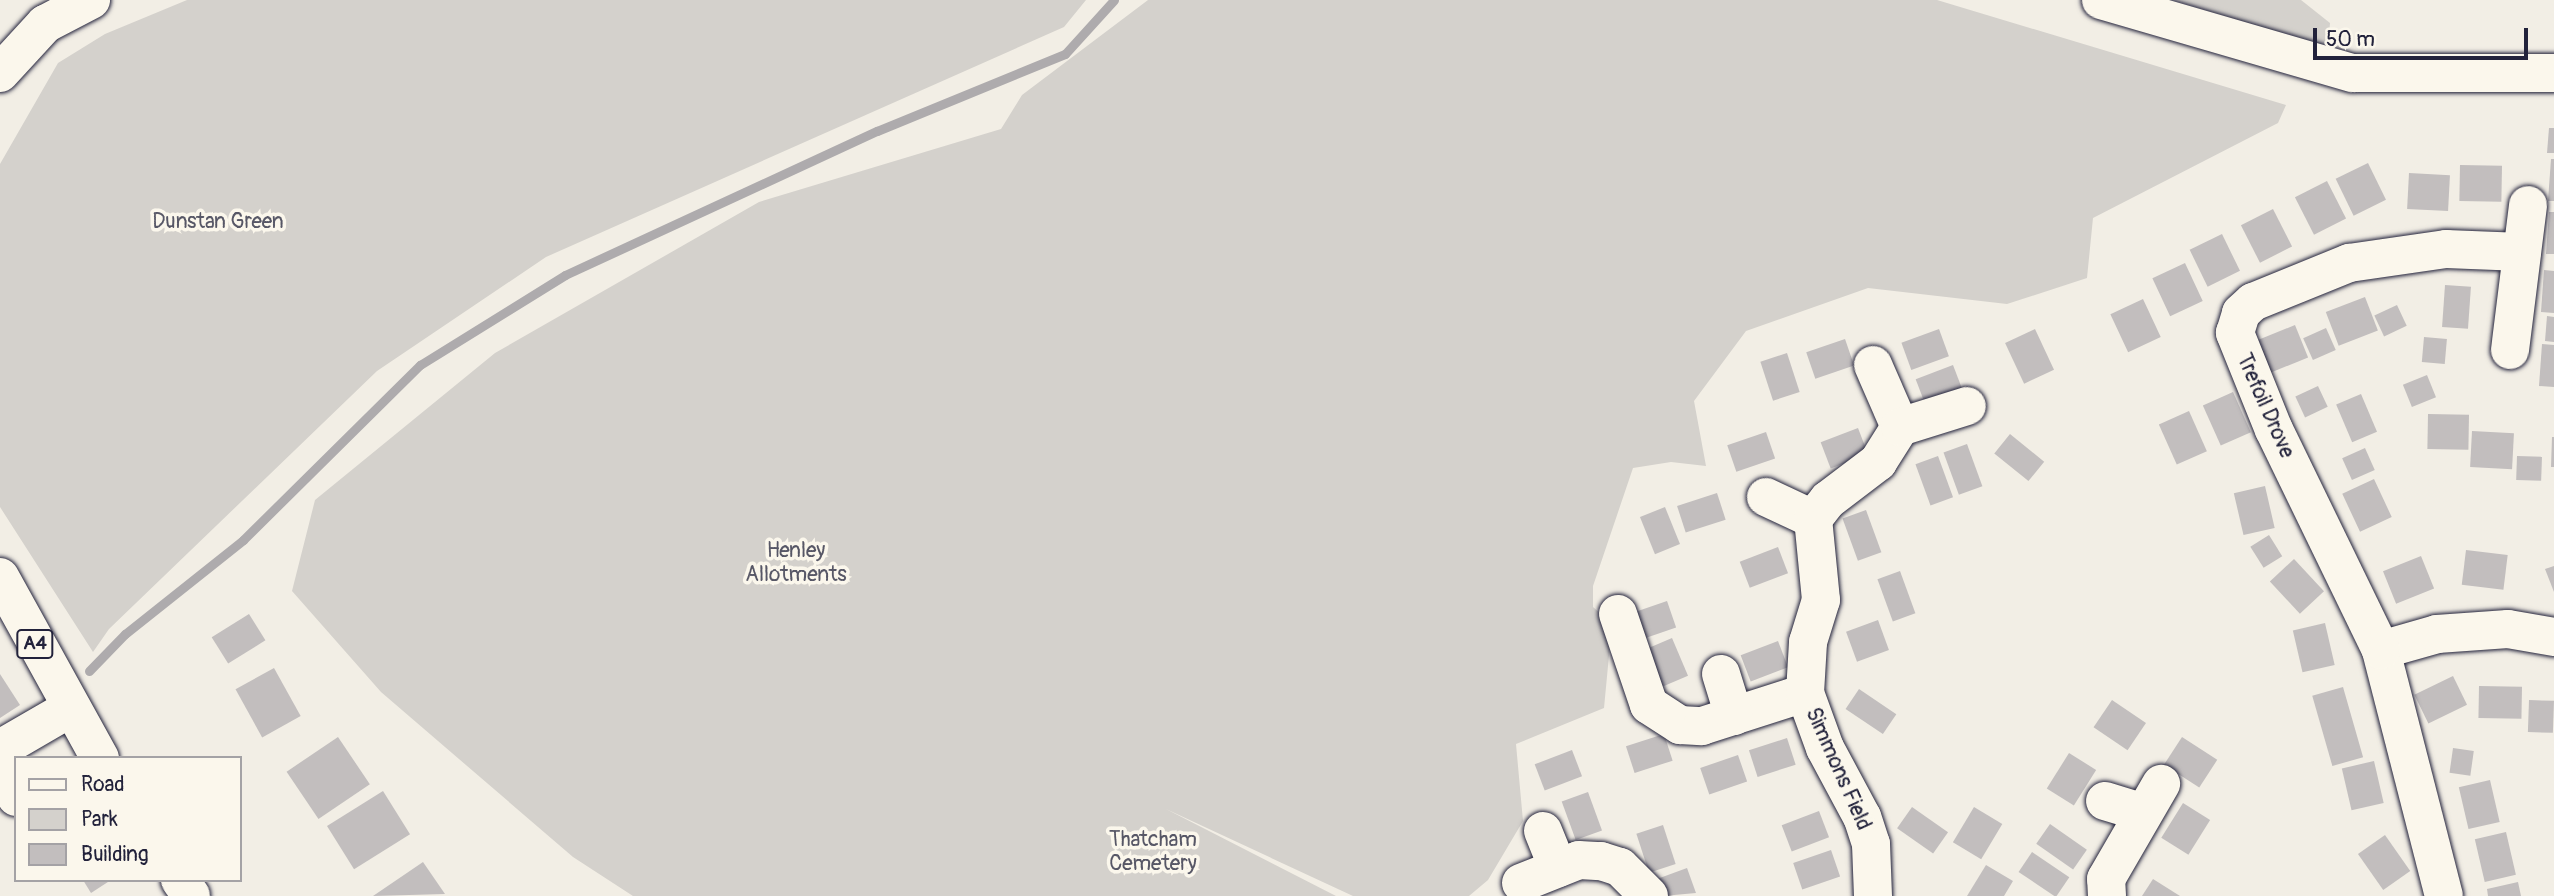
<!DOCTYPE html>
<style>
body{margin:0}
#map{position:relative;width:2554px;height:896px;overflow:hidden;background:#f2eee5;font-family:Pangolin,sans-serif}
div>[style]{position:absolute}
.green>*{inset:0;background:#d4d1cc}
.stream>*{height:9px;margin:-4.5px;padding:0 4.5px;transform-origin:4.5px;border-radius:4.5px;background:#aeabad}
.building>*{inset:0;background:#c2bebe;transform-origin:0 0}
.roads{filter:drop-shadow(0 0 2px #22223b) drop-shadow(0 0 2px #22223b)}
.minor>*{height:38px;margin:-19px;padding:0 19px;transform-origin:19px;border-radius:19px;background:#fbf7ec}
.major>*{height:38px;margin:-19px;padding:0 19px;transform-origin:19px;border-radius:19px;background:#fbf7ec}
span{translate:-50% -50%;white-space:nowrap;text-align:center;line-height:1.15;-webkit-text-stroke:7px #fbf7ec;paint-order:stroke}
.shield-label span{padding:2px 5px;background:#fbf7ec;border:2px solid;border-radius:5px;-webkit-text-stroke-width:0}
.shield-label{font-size:19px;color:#22223b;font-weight:700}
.park-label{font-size:21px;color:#575766}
.street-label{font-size:21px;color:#22223b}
.legend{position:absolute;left:14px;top:756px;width:228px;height:126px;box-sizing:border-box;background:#fbf7ec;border:2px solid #a4a2a5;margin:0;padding:9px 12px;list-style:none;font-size:21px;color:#22223b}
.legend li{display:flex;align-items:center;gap:14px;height:35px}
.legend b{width:35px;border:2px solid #a4a2a5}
.scale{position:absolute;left:2313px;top:28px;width:215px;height:32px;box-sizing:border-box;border:4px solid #22223b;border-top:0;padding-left:9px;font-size:21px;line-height:24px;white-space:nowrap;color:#22223b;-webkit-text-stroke:5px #fbf7ec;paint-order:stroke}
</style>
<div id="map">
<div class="green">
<i style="clip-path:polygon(187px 0,1086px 0,1064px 27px,546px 257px,377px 371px,109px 629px,93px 652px,0 507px,0 164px,58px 63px,105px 34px)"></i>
<i style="clip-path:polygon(1148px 0,1937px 0,2286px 105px,2278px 123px,2093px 218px,2087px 278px,2007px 304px,1868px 288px,1746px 331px,1694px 401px,1706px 466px,1671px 462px,1633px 468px,1593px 586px,1593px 607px,1612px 624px,1604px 708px,1516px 744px,1523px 821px,1488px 880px,1469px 896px,1353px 896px,1166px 809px,1336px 896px,633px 896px,573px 857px,381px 692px,292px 591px,315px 500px,495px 353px,759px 202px,1001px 129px,1022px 95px)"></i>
<i style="clip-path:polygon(2173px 0,2301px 0,2330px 23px,2328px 48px)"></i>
</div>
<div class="stream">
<i style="left:89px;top:671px;width:52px;rotate:-45.8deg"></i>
<i style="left:125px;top:634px;width:151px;rotate:-38.5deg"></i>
<i style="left:243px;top:540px;width:249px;rotate:-44.7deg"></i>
<i style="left:420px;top:365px;width:171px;rotate:-31.8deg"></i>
<i style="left:565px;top:275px;width:344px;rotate:-24.8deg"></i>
<i style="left:877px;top:131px;width:203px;rotate:-22.3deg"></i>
<i style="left:1065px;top:54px;width:73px;rotate:-47.8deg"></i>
</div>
<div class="building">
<i style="clip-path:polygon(2549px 128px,2554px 128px,2554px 153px,2547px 153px)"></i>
<i style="clip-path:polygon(2551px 159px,2554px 159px,2554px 201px,2548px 201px)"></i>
<i style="left:2368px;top:163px;width:41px;height:36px;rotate:64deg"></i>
<i style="left:2460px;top:165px;width:42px;height:36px;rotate:1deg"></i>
<i style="left:2409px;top:173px;width:41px;height:36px;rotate:3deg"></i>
<i style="left:2327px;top:181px;width:42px;height:36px;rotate:63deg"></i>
<i style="left:2273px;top:209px;width:42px;height:36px;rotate:63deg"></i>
<i style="clip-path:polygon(2549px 212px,2554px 212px,2554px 254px,2546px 254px)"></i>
<i style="left:2222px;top:234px;width:41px;height:36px;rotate:64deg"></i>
<i style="left:2185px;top:263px;width:42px;height:36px;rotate:65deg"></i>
<i style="clip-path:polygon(2544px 270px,2554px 271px,2554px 313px,2541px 312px)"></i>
<i style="left:2445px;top:285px;width:26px;height:42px;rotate:4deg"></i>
<i style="left:2365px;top:297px;width:36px;height:42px;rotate:69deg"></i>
<i style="left:2143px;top:299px;width:42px;height:36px;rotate:65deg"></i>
<i style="left:2397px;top:305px;width:23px;height:25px;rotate:65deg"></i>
<i style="clip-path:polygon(2547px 316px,2554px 317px,2554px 342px,2545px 341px)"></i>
<i style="left:2295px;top:325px;width:35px;height:42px;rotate:68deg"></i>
<i style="left:2326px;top:328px;width:24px;height:25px;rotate:66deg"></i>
<i style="left:1939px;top:329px;width:29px;height:40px;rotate:70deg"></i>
<i style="left:2035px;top:329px;width:45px;height:33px;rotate:65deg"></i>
<i style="left:2424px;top:337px;width:23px;height:25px;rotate:5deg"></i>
<i style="left:1845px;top:339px;width:28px;height:41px;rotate:71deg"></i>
<i style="clip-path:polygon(2542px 344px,2554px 345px,2554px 387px,2539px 386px)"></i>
<i style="left:1787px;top:353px;width:41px;height:28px;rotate:72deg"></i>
<i style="left:1953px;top:365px;width:28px;height:40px;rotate:69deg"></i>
<i style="left:2427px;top:375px;width:24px;height:26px;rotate:68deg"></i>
<i style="left:2318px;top:386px;width:23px;height:25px;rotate:65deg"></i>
<i style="left:2233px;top:392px;width:44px;height:33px;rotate:66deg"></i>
<i style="left:2361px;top:394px;width:41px;height:27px;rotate:67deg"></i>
<i style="left:2189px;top:411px;width:44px;height:33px;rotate:66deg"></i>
<i style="left:2428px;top:414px;width:41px;height:35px;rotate:1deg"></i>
<i style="left:1858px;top:428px;width:28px;height:40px;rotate:69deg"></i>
<i style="left:2472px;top:431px;width:42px;height:36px;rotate:3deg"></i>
<i style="left:1766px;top:432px;width:28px;height:41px;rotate:71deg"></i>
<i style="left:2010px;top:434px;width:44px;height:25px;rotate:39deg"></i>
<i style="clip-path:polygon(2552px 437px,2554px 437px,2554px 467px,2551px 467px)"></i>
<i style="left:1967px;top:444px;width:45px;height:25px;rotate:70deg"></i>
<i style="left:2365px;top:448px;width:24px;height:25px;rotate:66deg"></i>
<i style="left:1938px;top:456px;width:44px;height:24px;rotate:70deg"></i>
<i style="left:2517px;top:456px;width:25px;height:24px;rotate:2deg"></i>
<i style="left:2374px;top:479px;width:42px;height:35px;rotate:65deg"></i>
<i style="left:2265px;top:486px;width:43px;height:32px;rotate:77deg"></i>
<i style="left:1717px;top:493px;width:28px;height:42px;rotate:72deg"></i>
<i style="left:1665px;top:507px;width:40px;height:27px;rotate:68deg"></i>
<i style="left:1866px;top:510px;width:45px;height:25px;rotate:70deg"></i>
<i style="left:2269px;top:535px;width:25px;height:22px;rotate:58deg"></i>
<i style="left:1778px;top:547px;width:28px;height:41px;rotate:69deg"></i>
<i style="left:2466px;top:550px;width:42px;height:35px;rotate:7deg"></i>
<i style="left:2421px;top:556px;width:35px;height:41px;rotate:68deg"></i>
<i style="left:2294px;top:559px;width:44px;height:33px;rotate:47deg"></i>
<i style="clip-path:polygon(2554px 566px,2554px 592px,2545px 569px)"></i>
<i style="left:1900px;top:571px;width:45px;height:24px;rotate:70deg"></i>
<i style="left:1667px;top:601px;width:28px;height:40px;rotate:71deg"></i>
<i style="left:249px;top:614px;width:31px;height:44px;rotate:58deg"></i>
<i style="left:1878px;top:620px;width:32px;height:34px;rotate:70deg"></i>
<i style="left:2325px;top:623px;width:43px;height:33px;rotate:77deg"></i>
<i style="left:1672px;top:638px;width:41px;height:28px;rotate:67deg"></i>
<i style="left:1778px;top:641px;width:28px;height:40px;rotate:69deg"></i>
<i style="left:274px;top:668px;width:55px;height:44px;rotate:61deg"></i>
<i style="clip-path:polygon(0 674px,20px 705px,0 718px)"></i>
<i style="left:2453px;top:676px;width:32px;height:43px;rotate:64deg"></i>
<i style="left:2479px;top:686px;width:43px;height:32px;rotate:1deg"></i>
<i style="left:2343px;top:687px;width:73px;height:32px;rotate:74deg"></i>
<i style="left:1859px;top:689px;width:45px;height:24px;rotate:34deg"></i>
<i style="left:2112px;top:700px;width:41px;height:33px;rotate:34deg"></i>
<i style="left:2529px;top:700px;width:25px;height:32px;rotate:2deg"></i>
<i style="left:1664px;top:734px;width:28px;height:40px;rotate:72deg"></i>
<i style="left:338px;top:737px;width:57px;height:62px;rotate:56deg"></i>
<i style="left:2182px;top:737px;width:42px;height:33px;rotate:33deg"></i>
<i style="left:1787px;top:738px;width:28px;height:40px;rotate:72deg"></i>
<i style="left:2453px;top:748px;width:21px;height:25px;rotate:8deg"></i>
<i style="left:1572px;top:750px;width:28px;height:40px;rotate:69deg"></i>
<i style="left:2069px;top:753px;width:32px;height:42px;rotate:32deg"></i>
<i style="left:1738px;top:755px;width:28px;height:40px;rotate:71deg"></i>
<i style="left:2374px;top:761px;width:43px;height:33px;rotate:77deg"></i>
<i style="left:2490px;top:780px;width:43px;height:32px;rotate:77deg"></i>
<i style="left:383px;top:791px;width:51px;height:66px;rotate:58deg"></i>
<i style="left:1588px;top:792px;width:41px;height:28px;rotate:70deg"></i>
<i style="left:2183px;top:803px;width:32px;height:41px;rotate:32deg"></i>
<i style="left:1912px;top:807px;width:44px;height:26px;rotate:35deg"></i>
<i style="left:1974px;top:807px;width:33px;height:41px;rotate:31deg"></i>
<i style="left:1819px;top:811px;width:28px;height:40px;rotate:69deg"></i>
<i style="left:2050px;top:824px;width:45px;height:24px;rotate:35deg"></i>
<i style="left:1663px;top:825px;width:41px;height:28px;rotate:72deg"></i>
<i style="left:2506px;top:832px;width:44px;height:32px;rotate:77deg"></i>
<i style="left:2385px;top:835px;width:44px;height:33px;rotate:55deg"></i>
<i style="left:1831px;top:850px;width:28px;height:40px;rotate:71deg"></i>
<i style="left:2032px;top:852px;width:45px;height:24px;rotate:34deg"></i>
<i style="clip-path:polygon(423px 862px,445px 894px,373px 896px)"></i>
<i style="clip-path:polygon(1986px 865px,2013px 881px,2004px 896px,1967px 896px)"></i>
<i style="clip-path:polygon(1687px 868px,1696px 893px,1663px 896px,1657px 879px)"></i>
<i style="clip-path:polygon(2153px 879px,2180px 896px,2142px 896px)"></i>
<i style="clip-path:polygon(83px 880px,111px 880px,91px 893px)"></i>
<i style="clip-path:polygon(2518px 882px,2521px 896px,2488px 896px,2487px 889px)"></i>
</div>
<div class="roads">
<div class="minor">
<i style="left:2101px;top:0;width:262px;rotate:16.2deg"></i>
<i style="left:2353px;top:73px;width:201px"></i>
<i style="left:0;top:73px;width:67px;rotate:-47.4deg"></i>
<i style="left:45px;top:24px;width:52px;rotate:-27.6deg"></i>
<i style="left:2510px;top:350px;width:146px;rotate:-82.9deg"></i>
<i style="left:1873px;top:365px;width:68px;rotate:66.5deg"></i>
<i style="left:1766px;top:497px;width:52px;rotate:25.1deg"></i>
<i style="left:1618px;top:614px;width:96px;rotate:71.2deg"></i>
<i style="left:1649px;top:705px;width:37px;rotate:33deg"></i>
<i style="left:1680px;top:725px;width:22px;rotate:3deg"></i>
<i style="left:1702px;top:726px;width:108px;rotate:-17.8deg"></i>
<i style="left:2381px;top:650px;width:58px;rotate:-15.9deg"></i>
<i style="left:2437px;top:634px;width:71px;rotate:-4deg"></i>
<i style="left:2508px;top:629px;width:47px;rotate:9.9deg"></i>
<i style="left:1721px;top:674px;width:44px;rotate:72.8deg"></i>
<i style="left:0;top:749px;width:80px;rotate:-30.1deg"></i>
<i style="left:0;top:768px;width:33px;rotate:61deg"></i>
<i style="left:2105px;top:801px;width:39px;rotate:17deg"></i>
<i style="left:1543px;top:831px;width:40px;rotate:68deg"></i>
<i style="left:1521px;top:883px;width:62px;rotate:-21.6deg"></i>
<i style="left:1579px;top:860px;width:22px;rotate:3deg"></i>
<i style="left:1601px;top:861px;width:20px;rotate:18deg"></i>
<i style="left:1620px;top:867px;width:41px;rotate:45deg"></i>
<i style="left:1873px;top:896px;width:52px;rotate:-92.2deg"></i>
<i style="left:1871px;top:844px;width:28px;rotate:-108deg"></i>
<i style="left:1862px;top:817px;width:78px;rotate:-118.2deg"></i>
<i style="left:1825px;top:748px;width:59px;rotate:-110deg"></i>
<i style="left:1805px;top:693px;width:51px;rotate:-86.6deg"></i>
<i style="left:1808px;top:642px;width:44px;rotate:-72.8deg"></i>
<i style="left:1821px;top:600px;width:81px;rotate:-95.6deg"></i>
<i style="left:1813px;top:519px;width:24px;rotate:-52deg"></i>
<i style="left:1828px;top:500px;width:63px;rotate:-37.2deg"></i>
<i style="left:1878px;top:462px;width:41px;rotate:-57.8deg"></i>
<i style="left:1900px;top:427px;width:70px;rotate:-17.4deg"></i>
<i style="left:2107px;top:896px;width:17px;rotate:-93deg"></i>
<i style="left:2106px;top:879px;width:110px;rotate:-59.9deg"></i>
<i style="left:2444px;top:896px;width:254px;rotate:-104.4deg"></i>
<i style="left:2381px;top:650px;width:245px;rotate:-115.9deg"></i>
<i style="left:2274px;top:430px;width:105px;rotate:-111.9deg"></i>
<i style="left:2235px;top:333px;width:21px;rotate:-73deg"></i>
<i style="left:2241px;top:313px;width:16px;rotate:-43deg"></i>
<i style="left:2253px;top:302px;width:104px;rotate:-22.1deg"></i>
<i style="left:2349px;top:263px;width:98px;rotate:-8.2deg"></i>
<i style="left:2446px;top:249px;width:76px;rotate:2.3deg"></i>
</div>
<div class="major">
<i style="left:0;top:577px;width:207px;rotate:61.1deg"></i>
<i style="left:180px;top:880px;width:19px;rotate:55deg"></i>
</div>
</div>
<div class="shield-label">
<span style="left:35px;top:644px">A4</span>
</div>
<div class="park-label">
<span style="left:218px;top:222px">Dunstan Green</span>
<span style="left:796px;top:563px">Henley<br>Allotments</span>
<span style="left:1153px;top:852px">Thatcham<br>Cemetery</span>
</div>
<div class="street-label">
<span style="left:2265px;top:406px;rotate:66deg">Trefoil Drove</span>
<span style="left:1838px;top:769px;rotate:66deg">Simmons Field</span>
</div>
<ul class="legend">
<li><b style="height:9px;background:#fbf7ec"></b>Road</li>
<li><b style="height:19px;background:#d4d1cc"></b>Park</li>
<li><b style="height:19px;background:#c2bebe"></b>Building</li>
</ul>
<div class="scale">50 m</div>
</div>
